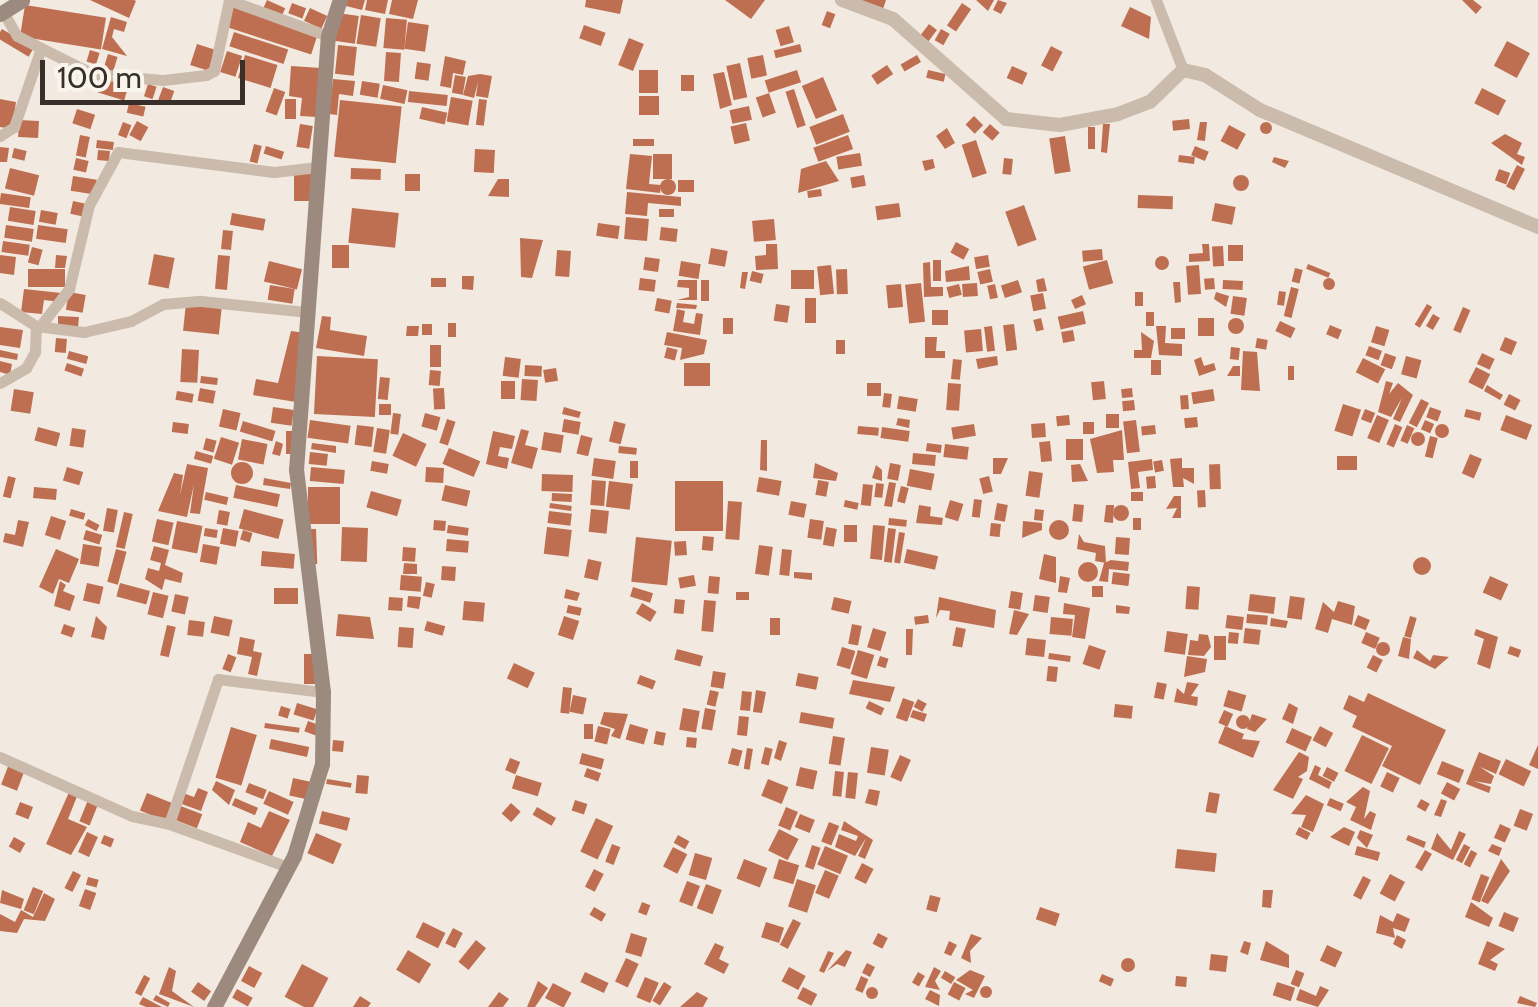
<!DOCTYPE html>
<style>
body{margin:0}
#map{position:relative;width:1538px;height:1007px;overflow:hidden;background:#f2eae0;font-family:Cabin,sans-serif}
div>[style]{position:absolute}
.building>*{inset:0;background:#bf6f51;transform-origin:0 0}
.round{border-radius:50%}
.minor>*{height:11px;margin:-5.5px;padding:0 5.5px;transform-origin:5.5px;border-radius:5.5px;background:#cabbac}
.tertiary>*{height:14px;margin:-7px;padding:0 7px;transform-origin:7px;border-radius:7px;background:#cabbac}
.secondary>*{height:15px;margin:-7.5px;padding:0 7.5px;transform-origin:7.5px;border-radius:7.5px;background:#9d8a7e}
span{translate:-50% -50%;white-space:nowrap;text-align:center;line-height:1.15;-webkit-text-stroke:9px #f9f4ec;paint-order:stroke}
.scale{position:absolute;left:40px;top:60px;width:205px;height:45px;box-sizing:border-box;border:5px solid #382f2b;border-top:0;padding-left:12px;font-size:30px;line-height:35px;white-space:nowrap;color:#382f2b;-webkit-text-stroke:8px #f9f4ec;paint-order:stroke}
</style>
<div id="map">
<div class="building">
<i style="clip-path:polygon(90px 0,134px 0,136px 1px,129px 18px)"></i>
<i style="left:267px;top:0;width:20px;height:9px;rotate:24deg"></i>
<i style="clip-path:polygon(343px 0,365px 0,362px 10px,342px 5px)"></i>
<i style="clip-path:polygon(367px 0,388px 0,385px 14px,365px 10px)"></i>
<i style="clip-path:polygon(392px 0,418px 0,413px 19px,389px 14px)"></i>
<i style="clip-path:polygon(586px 0,623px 0,620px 14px,585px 7px)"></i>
<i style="clip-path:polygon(725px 0,765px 0,751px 19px)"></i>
<i style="clip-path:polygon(852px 0,886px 0,882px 12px)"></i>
<i style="clip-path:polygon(976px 0,994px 0,988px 11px)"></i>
<i style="clip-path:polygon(998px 0,1007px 3px,1001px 14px,993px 10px)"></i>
<i style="clip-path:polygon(1462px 0,1473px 0,1482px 7px,1476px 14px)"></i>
<i style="left:292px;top:3px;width:15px;height:11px;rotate:20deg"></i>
<i style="left:962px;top:3px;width:11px;height:27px;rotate:34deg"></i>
<i style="left:25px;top:5px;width:82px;height:32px;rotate:9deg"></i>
<i style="left:233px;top:7px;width:89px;height:21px;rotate:18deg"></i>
<i style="clip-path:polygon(1130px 7px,1151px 17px,1149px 39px,1121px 26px)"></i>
<i style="left:310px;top:8px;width:19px;height:14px;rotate:25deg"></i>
<i style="left:827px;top:11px;width:9px;height:15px;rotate:21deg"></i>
<i style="left:338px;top:13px;width:21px;height:28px;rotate:8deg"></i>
<i style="left:361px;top:15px;width:20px;height:29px;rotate:9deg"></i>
<i style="clip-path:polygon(111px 17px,127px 22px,124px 32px,114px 29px,112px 37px,127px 56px,102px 49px)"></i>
<i style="left:386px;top:18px;width:21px;height:30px;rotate:5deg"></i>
<i style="left:408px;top:22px;width:21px;height:27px;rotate:8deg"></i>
<i style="left:929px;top:24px;width:10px;height:17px;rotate:37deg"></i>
<i style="left:584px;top:25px;width:23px;height:14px;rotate:20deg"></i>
<i style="left:789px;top:26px;width:17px;height:14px;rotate:73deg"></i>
<i style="left:2px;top:29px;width:37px;height:10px;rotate:31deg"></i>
<i style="left:941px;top:29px;width:10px;height:13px;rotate:29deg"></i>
<i style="left:234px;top:32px;width:57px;height:15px;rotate:18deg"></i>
<i style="left:629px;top:38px;width:16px;height:29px;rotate:22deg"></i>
<i style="left:1507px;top:41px;width:26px;height:28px;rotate:28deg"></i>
<i style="left:197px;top:44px;width:19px;height:22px;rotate:18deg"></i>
<i style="left:800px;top:44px;width:8px;height:27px;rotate:76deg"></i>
<i style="left:338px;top:45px;width:19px;height:29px;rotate:6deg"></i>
<i style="left:1051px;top:46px;width:13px;height:22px;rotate:27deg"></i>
<i style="left:90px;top:50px;width:10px;height:12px;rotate:17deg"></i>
<i style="left:227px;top:51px;width:16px;height:22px;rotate:18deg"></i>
<i style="left:386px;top:52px;width:15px;height:29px;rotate:4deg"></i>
<i style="left:108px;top:54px;width:10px;height:15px;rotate:17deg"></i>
<i style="left:245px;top:55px;width:34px;height:24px;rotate:17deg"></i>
<i style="left:763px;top:55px;width:21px;height:16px;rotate:79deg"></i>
<i style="left:917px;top:55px;width:8px;height:19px;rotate:60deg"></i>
<i style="clip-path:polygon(445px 56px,466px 61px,463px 75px,453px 73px,451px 88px,440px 86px)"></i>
<i style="left:417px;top:62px;width:14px;height:17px;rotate:8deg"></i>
<i style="left:740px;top:63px;width:35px;height:14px;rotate:78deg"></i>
<i style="left:887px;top:65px;width:11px;height:19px;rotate:56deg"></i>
<i style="clip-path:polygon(291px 66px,321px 68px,317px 117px,300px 116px,302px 98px,289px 96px)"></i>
<i style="left:1012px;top:66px;width:17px;height:13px;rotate:24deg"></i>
<i style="left:639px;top:70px;width:19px;height:23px"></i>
<i style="left:797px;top:70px;width:13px;height:34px;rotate:72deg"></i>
<i style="left:928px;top:70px;width:18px;height:8px;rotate:13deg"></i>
<i style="clip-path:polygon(724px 72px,732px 105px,720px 109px,713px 74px)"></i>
<i style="clip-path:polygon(480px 74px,492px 76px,488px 98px,476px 96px,478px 82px,474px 98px,463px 95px,468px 76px)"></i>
<i style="left:455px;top:75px;width:11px;height:18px;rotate:10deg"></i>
<i style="left:681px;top:75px;width:13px;height:16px"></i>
<i style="left:102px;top:77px;width:28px;height:16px;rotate:17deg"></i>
<i style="left:823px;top:77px;width:36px;height:23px;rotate:67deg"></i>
<i style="clip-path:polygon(333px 79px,355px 81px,353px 96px,339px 94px,337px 115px,329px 114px)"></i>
<i style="left:362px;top:81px;width:18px;height:14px;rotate:9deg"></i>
<i style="left:148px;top:84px;width:9px;height:13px;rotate:18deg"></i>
<i style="left:383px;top:85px;width:25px;height:14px;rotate:12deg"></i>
<i style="left:163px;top:87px;width:12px;height:15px;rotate:20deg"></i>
<i style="left:274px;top:88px;width:12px;height:25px;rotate:20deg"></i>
<i style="left:1482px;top:88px;width:27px;height:17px;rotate:27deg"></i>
<i style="left:794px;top:89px;width:38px;height:9px;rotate:72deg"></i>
<i style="left:409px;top:91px;width:39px;height:11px;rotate:6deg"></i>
<i style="left:769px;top:93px;width:21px;height:14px;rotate:71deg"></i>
<i style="left:659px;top:96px;width:19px;height:20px;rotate:90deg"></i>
<i style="left:451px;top:97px;width:22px;height:25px;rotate:10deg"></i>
<i style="clip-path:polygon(0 99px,16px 102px,12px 129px,0 127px)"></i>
<i style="left:285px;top:99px;width:11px;height:20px"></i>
<i style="left:479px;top:99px;width:8px;height:26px;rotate:7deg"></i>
<i style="left:340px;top:100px;width:62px;height:57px;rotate:6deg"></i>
<i style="left:129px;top:103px;width:17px;height:10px;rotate:13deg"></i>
<i style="left:749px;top:106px;width:14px;height:20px;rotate:78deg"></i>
<i style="left:422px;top:107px;width:26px;height:12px;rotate:13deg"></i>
<i style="left:77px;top:109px;width:19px;height:15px;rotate:18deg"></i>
<i style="left:843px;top:114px;width:19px;height:36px;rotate:69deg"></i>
<i style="left:974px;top:116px;width:13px;height:12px;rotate:45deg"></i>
<i style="left:1189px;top:119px;width:10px;height:17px;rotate:84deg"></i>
<i style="left:19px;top:120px;width:20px;height:17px;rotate:3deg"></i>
<i style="left:137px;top:121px;width:13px;height:16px;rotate:29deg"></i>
<i style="left:123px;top:122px;width:9px;height:14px;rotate:21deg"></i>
<i style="clip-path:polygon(1200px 122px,1207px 122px,1205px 141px,1197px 140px)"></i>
<i class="round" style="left:1260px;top:122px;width:12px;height:12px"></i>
<i style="left:746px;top:123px;width:18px;height:16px;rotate:77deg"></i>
<i style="left:300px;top:124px;width:13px;height:23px;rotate:9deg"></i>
<i style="left:990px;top:124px;width:13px;height:11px;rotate:42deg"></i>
<i style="clip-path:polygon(1103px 124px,1110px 124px,1107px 153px,1101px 152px)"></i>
<i style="left:1229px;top:125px;width:19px;height:18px;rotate:28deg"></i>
<i style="left:1088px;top:127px;width:7px;height:22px"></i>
<i style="clip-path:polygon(947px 128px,955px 143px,945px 149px,936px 136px)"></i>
<i style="clip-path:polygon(1505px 134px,1522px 143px,1517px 154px,1525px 157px,1522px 165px,1491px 143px)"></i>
<i style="left:80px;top:135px;width:10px;height:21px;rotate:11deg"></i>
<i style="left:848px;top:135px;width:15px;height:37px;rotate:70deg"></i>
<i style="left:1065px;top:136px;width:36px;height:16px;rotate:81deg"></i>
<i style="left:633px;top:139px;width:21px;height:7px"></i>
<i style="left:97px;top:140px;width:17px;height:8px;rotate:7deg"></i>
<i style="left:976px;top:140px;width:35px;height:15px;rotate:72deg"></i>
<i style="left:254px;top:144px;width:8px;height:18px;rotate:14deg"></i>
<i style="left:266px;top:146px;width:19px;height:8px;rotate:18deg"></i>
<i style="left:1195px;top:146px;width:15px;height:10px;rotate:23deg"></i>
<i style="clip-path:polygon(0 147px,9px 148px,7px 162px,0 162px)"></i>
<i style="left:14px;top:148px;width:13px;height:10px;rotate:13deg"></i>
<i style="left:475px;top:149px;width:20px;height:23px;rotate:3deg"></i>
<i style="left:98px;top:150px;width:12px;height:10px;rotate:5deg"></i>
<i style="left:860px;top:153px;width:13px;height:24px;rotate:81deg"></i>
<i style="clip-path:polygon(630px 154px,652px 156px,649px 184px,661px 185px,660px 193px,626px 189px)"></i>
<i style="left:653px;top:154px;width:19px;height:25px"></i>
<i style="left:1179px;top:155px;width:16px;height:7px;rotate:7deg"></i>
<i style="clip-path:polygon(1274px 157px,1289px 161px,1285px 168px,1272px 162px)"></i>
<i style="left:76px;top:158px;width:13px;height:12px;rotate:13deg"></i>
<i style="left:1004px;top:158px;width:9px;height:16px;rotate:6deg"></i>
<i style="clip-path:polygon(933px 159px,935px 168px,925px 171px,922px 161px)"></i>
<i style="clip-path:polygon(826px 161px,839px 181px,798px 193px,801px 169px)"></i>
<i style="left:1517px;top:165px;width:9px;height:24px;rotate:27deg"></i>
<i style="left:10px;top:168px;width:30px;height:21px;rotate:14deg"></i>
<i style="left:351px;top:168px;width:30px;height:11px;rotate:2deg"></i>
<i style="left:1499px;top:169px;width:12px;height:12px;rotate:20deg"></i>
<i style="left:315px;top:174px;width:27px;height:21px;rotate:90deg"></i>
<i style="left:405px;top:174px;width:15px;height:17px"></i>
<i style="left:864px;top:175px;width:11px;height:14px;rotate:80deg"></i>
<i class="round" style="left:1233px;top:175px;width:16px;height:16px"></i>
<i style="left:73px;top:176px;width:24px;height:15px;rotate:9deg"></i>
<i style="clip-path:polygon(498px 179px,509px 179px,509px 197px,488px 196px)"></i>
<i class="round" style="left:660px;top:179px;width:16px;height:16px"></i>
<i style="left:678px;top:180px;width:16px;height:12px"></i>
<i style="left:821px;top:189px;width:7px;height:14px;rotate:82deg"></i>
<i style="clip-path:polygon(627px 192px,681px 197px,681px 206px,648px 203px,647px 216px,625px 214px)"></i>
<i style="left:1px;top:193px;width:30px;height:11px;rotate:8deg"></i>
<i style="left:1138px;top:195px;width:35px;height:13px;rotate:2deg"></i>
<i style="left:73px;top:201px;width:14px;height:13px;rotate:12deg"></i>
<i style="left:899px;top:203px;width:14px;height:24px;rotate:82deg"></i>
<i style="left:1215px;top:203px;width:21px;height:18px;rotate:11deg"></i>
<i style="left:1024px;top:205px;width:37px;height:20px;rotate:70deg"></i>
<i style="left:10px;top:207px;width:26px;height:14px;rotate:9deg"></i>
<i style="left:352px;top:208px;width:47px;height:35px;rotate:6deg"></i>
<i style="left:659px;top:209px;width:15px;height:8px"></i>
<i style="left:41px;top:210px;width:17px;height:12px;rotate:10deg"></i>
<i style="left:232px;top:213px;width:34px;height:12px;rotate:10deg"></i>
<i style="left:626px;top:217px;width:23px;height:22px;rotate:5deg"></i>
<i style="left:774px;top:219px;width:21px;height:22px;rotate:85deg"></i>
<i style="left:598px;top:223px;width:22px;height:13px;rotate:8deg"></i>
<i style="left:6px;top:225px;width:28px;height:13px;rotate:8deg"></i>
<i style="left:38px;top:225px;width:30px;height:14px;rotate:8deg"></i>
<i style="left:661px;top:227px;width:17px;height:13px;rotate:7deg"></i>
<i style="left:223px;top:230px;width:10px;height:19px;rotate:6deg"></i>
<i style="clip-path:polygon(520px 238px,543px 240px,532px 278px,521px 277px)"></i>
<i style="left:3px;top:241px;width:27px;height:11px;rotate:8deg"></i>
<i style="left:956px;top:242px;width:15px;height:12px;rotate:28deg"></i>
<i style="clip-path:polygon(766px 244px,777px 244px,778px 269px,756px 270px,755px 256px,766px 255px)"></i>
<i style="clip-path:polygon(1202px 244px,1209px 244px,1210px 261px,1189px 262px,1189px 254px,1203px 253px)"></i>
<i style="left:332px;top:245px;width:17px;height:23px"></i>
<i style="left:1243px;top:245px;width:16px;height:15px;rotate:90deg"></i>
<i style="left:1223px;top:246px;width:20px;height:11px;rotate:87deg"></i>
<i style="left:32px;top:247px;width:11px;height:16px;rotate:15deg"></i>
<i style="left:711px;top:248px;width:17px;height:16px;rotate:10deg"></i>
<i style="left:1102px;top:249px;width:11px;height:20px;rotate:85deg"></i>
<i style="left:557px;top:250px;width:14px;height:26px;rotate:4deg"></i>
<i style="left:154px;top:254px;width:21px;height:31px;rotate:11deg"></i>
<i style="clip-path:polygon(0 255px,16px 257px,14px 275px,0 273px)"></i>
<i style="clip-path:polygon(56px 255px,67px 256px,65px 268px,55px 268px)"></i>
<i style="left:218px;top:255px;width:12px;height:34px;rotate:5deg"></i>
<i style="left:988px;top:255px;width:12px;height:14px;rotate:81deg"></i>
<i class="round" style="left:1155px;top:256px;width:14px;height:14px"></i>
<i style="left:645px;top:257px;width:15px;height:13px;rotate:8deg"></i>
<i style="left:933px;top:260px;width:8px;height:21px"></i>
<i style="left:1107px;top:260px;width:24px;height:25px;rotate:75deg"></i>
<i style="left:269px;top:261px;width:34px;height:21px;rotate:14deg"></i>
<i style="left:681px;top:261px;width:20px;height:15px;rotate:9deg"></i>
<i style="clip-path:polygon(930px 262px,931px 287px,943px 287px,943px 296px,924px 297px,923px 263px)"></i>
<i style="left:1308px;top:264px;width:24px;height:5px;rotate:22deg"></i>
<i style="left:831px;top:265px;width:29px;height:14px;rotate:84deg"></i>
<i style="left:1199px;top:265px;width:29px;height:13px;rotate:86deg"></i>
<i style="clip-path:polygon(969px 266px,970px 280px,946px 282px,945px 271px)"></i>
<i style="left:1295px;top:268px;width:8px;height:14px;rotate:14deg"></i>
<i style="left:28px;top:269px;width:37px;height:18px"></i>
<i style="left:847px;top:269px;width:25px;height:11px;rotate:88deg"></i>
<i style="left:990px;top:269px;width:13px;height:13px;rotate:77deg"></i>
<i style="left:814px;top:270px;width:19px;height:23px;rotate:90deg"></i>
<i style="left:752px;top:271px;width:12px;height:10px;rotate:14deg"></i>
<i style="clip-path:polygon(742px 272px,748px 272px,745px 289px,740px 288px)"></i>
<i style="clip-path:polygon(462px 276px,474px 276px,473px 290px,462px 289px)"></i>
<i class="round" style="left:1323px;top:278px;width:12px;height:12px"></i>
<i style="left:431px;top:278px;width:15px;height:9px"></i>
<i style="left:640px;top:278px;width:16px;height:12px;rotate:7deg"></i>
<i style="clip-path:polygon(1044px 278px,1047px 291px,1038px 292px,1036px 280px)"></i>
<i style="left:1214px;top:278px;width:11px;height:10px;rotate:85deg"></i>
<i style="clip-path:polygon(678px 280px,697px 280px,697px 300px,677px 300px,689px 297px,689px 288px,677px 287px)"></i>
<i style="left:701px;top:280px;width:8px;height:21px"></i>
<i style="left:1018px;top:280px;width:13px;height:18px;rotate:72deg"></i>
<i style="left:1223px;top:280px;width:20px;height:9px;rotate:3deg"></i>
<i style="clip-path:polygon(1173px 282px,1180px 282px,1181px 302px,1175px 303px)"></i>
<i style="left:921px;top:283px;width:39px;height:16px;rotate:84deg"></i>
<i style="left:977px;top:283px;width:13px;height:15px;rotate:86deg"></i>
<i style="left:901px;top:284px;width:23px;height:15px;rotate:85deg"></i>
<i style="left:959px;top:284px;width:11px;height:13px;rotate:75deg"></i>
<i style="left:995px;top:284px;width:14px;height:8px;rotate:78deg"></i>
<i style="left:270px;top:285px;width:25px;height:15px;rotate:9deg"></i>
<i style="left:1291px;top:287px;width:8px;height:30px;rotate:14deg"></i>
<i style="clip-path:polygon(24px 289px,61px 293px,60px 302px,44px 300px,42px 314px,21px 312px)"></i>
<i style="left:1279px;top:291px;width:7px;height:14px;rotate:8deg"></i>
<i style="left:69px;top:292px;width:17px;height:18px;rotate:10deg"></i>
<i style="left:1135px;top:292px;width:8px;height:14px"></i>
<i style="clip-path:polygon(1216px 292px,1229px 296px,1226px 307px,1214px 299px)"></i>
<i style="left:1043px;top:293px;width:16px;height:13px;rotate:79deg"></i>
<i style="left:1082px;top:295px;width:10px;height:12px;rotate:66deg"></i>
<i style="left:1233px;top:296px;width:14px;height:18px;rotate:8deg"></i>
<i style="left:657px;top:298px;width:15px;height:13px;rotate:11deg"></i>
<i style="left:805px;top:298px;width:11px;height:25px"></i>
<i style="left:186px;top:303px;width:36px;height:28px;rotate:6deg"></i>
<i style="clip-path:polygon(677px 303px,697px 305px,696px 309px,676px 308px)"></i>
<i style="left:776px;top:304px;width:14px;height:17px;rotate:8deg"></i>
<i style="left:1427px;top:304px;width:6px;height:24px;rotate:31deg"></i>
<i style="left:1463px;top:307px;width:8px;height:25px;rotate:23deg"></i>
<i style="clip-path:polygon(677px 309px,685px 311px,683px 322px,694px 324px,696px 313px,703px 314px,700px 335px,673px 331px)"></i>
<i style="left:932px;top:310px;width:16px;height:15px"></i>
<i style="left:1083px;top:311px;width:13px;height:26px;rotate:77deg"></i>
<i style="left:1154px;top:312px;width:14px;height:8px;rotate:90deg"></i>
<i style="left:1433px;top:314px;width:8px;height:14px;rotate:30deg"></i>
<i style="clip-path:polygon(58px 316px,79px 317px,78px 327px,58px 325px)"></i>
<i style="clip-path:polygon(322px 316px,331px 317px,330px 330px,367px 336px,364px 356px,316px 348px)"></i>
<i class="round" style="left:1228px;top:318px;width:16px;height:16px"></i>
<i style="left:723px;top:318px;width:10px;height:16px"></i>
<i style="left:1041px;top:318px;width:12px;height:8px;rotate:76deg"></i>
<i style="left:1198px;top:318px;width:16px;height:18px"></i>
<i style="left:1280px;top:321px;width:17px;height:11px;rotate:25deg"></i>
<i style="left:448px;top:323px;width:8px;height:14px"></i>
<i style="left:422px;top:324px;width:10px;height:11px"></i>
<i style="left:1014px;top:324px;width:26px;height:11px;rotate:83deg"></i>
<i style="left:1330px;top:325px;width:13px;height:10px;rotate:23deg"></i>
<i style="clip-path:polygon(407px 326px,419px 326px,418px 336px,406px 336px)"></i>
<i style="left:992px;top:326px;width:25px;height:8px;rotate:83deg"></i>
<i style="clip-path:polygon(1156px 326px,1166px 326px,1165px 343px,1182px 344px,1182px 356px,1159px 355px)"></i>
<i style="left:1376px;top:326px;width:14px;height:17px;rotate:17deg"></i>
<i style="clip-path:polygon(0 327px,23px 330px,20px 348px,0 345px)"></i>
<i style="left:1171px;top:328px;width:14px;height:11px"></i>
<i style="left:981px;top:329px;width:22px;height:17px;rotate:85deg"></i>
<i style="left:1073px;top:330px;width:11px;height:12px;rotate:80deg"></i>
<i style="clip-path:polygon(291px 331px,305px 333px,296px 402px,253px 395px,256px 379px,278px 383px)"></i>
<i style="clip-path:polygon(667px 332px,707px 340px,704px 354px,680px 360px,682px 348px,664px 345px)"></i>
<i style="clip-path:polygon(1141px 332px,1154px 341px,1151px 358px,1134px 358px,1134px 350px,1142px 350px)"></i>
<i style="clip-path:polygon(925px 337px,937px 337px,936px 351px,945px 351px,945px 358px,925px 358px)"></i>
<i style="left:1505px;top:337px;width:13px;height:14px;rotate:23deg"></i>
<i style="left:56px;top:338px;width:11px;height:14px;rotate:5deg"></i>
<i style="left:1257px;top:338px;width:11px;height:10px;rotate:10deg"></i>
<i style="left:836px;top:340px;width:9px;height:14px"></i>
<i style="left:430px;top:345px;width:11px;height:22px"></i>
<i style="left:1369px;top:346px;width:14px;height:10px;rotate:21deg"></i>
<i style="left:667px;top:347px;width:11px;height:11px;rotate:15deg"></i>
<i style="left:1231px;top:347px;width:9px;height:12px;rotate:6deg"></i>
<i style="left:182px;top:349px;width:17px;height:33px;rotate:3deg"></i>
<i style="clip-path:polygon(0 350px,18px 354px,17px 360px,0 357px)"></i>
<i style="left:69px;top:351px;width:20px;height:8px;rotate:15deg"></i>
<i style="clip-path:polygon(1243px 351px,1257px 352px,1260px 391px,1241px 390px)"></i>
<i style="left:1385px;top:353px;width:12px;height:13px;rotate:20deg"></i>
<i style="left:1482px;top:353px;width:14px;height:12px;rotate:25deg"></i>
<i style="left:317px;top:356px;width:61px;height:58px;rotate:3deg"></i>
<i style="clip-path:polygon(997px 356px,998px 365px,978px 369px,976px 359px)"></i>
<i style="left:1406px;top:356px;width:16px;height:19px;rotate:15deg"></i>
<i style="left:505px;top:357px;width:16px;height:19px;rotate:7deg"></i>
<i style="clip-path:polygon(1201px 357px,1204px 366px,1214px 363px,1216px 370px,1199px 376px,1194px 360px)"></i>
<i style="left:1363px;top:358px;width:25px;height:16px;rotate:27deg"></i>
<i style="left:953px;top:359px;width:9px;height:20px;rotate:6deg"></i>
<i style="left:1151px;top:360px;width:10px;height:15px"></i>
<i style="clip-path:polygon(0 361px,12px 364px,10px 375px,0 372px)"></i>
<i style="left:67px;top:363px;width:18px;height:8px;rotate:19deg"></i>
<i style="left:684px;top:363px;width:26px;height:23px"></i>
<i style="left:525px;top:365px;width:17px;height:11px;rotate:3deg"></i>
<i style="clip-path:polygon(1233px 366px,1240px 366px,1240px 376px,1227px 376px)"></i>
<i style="left:1288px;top:366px;width:6px;height:14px"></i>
<i style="left:1476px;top:367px;width:16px;height:17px;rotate:27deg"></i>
<i style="left:556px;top:368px;width:13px;height:13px;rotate:81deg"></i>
<i style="left:430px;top:370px;width:11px;height:15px;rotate:5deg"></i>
<i style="left:201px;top:376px;width:17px;height:7px;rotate:7deg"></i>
<i style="left:380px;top:377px;width:10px;height:22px;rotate:6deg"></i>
<i style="left:522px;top:379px;width:16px;height:21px;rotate:4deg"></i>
<i style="left:501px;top:381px;width:14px;height:18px"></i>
<i style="left:1104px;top:381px;width:18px;height:13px;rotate:84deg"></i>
<i style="clip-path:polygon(1386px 381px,1393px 383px,1389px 394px,1398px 383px,1413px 395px,1400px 422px,1393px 419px,1402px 398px,1391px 417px,1378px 412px)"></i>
<i style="left:867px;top:383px;width:14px;height:13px"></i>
<i style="left:948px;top:383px;width:13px;height:27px;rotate:4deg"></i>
<i style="clip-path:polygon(1487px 385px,1503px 395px,1500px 400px,1484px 391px)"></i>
<i style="left:200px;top:388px;width:16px;height:13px;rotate:11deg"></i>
<i style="left:444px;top:388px;width:21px;height:11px;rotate:87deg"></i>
<i style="left:1132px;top:388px;width:9px;height:11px;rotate:84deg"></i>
<i style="left:14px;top:389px;width:20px;height:22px;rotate:9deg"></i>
<i style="left:1213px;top:389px;width:12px;height:22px;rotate:81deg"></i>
<i style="left:177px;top:391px;width:17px;height:9px;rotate:10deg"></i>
<i style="left:884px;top:393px;width:8px;height:14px;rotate:7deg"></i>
<i style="left:1509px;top:394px;width:13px;height:12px;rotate:27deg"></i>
<i style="left:1188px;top:395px;width:14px;height:8px;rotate:86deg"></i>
<i style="left:899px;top:396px;width:19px;height:13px;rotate:9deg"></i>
<i style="left:1421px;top:399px;width:9px;height:27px;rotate:27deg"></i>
<i style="left:1134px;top:400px;width:10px;height:12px;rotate:84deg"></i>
<i style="left:379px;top:404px;width:12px;height:11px"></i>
<i style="left:1343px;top:404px;width:19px;height:28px;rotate:18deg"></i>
<i style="left:273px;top:407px;width:21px;height:16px;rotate:8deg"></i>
<i style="clip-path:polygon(564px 407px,581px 412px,579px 418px,562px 414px)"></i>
<i style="left:1430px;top:407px;width:12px;height:11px;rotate:20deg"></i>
<i style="left:223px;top:409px;width:18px;height:18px;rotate:13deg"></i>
<i style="left:1365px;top:409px;width:11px;height:11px;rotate:22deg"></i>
<i style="left:1466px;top:409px;width:16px;height:8px;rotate:14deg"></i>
<i style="left:393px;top:413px;width:8px;height:21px;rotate:7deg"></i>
<i style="left:425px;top:413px;width:16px;height:14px;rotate:15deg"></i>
<i style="left:1119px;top:414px;width:14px;height:13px;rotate:90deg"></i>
<i style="left:1069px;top:415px;width:10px;height:13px;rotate:84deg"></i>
<i style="left:1377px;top:415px;width:13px;height:25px;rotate:23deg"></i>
<i style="left:1506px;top:415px;width:28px;height:16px;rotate:21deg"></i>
<i style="left:1197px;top:417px;width:10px;height:13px;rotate:84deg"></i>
<i style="clip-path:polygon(898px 418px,910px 420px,909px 428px,896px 425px)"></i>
<i style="left:447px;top:419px;width:9px;height:25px;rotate:18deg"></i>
<i style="left:564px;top:419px;width:17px;height:13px;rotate:10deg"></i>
<i style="left:310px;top:420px;width:41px;height:18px;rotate:8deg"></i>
<i style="left:1136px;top:420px;width:32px;height:13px;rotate:83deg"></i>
<i style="left:1425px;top:420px;width:10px;height:10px;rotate:24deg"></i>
<i style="left:243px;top:421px;width:34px;height:11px;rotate:17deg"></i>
<i style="left:614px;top:421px;width:12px;height:21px;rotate:14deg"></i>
<i style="left:173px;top:422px;width:16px;height:10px;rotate:7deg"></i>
<i style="left:1083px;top:422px;width:11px;height:12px"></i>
<i style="left:1045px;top:423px;width:14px;height:14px;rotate:86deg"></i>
<i class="round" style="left:1435px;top:424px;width:14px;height:14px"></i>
<i style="left:974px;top:424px;width:12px;height:23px;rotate:81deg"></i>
<i style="left:1395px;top:424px;width:8px;height:22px;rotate:23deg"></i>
<i style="left:357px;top:425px;width:17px;height:20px;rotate:7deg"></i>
<i style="left:1155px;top:425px;width:9px;height:14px;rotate:84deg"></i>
<i style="left:1407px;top:425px;width:8px;height:17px;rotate:23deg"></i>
<i style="left:858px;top:426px;width:21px;height:8px;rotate:5deg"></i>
<i style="left:38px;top:427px;width:23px;height:14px;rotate:15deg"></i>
<i style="left:882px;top:427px;width:28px;height:11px;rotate:8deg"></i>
<i style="left:72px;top:428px;width:14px;height:18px;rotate:8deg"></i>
<i style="left:377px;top:428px;width:13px;height:24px;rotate:9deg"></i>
<i style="clip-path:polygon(521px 429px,529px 431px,525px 445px,538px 448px,532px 469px,511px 463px)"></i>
<i style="clip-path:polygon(1122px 430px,1124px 460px,1113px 460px,1114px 472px,1097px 473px,1090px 439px)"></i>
<i style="left:286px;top:431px;width:10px;height:23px"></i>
<i style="clip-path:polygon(493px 431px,515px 436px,512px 449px,500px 447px,498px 456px,509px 458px,507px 469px,486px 464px)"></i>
<i class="round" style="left:1411px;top:432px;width:14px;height:14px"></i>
<i style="left:544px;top:432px;width:20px;height:18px;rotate:9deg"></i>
<i style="left:403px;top:433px;width:26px;height:25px;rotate:25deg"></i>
<i style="left:581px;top:435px;width:12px;height:19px;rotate:14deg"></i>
<i style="left:1430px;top:436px;width:8px;height:21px;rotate:14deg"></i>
<i style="left:221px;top:437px;width:19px;height:23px;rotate:18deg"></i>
<i style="left:206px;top:438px;width:11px;height:12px;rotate:15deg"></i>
<i style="left:242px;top:439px;width:26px;height:21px;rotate:11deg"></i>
<i style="left:1066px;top:439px;width:17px;height:21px"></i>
<i style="clip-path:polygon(761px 440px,767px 440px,767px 471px,760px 470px)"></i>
<i style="clip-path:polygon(276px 441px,283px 444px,280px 456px,272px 454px)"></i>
<i style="left:1050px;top:441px;width:20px;height:11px;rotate:84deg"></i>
<i style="clip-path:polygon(312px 443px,336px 446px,336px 453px,311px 449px)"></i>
<i style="left:927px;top:443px;width:15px;height:8px;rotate:8deg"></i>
<i style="left:945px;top:444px;width:24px;height:13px;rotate:7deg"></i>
<i style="left:619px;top:446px;width:18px;height:7px;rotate:6deg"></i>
<i style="left:449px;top:448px;width:34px;height:17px;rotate:23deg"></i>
<i style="left:196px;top:451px;width:18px;height:8px;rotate:16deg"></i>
<i style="left:310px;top:452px;width:18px;height:12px;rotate:6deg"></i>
<i style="left:913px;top:453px;width:23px;height:11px;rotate:5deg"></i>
<i style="left:1470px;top:454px;width:13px;height:21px;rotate:23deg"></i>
<i style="left:1337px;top:456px;width:20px;height:14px"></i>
<i style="left:594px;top:458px;width:22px;height:18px;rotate:8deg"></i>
<i style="clip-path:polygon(993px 458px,1008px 458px,1001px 474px,993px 474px)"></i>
<i style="clip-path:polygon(1182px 458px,1182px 468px,1194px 468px,1194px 484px,1183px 478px,1184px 487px,1173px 487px,1170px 459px)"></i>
<i style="clip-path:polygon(1152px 459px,1153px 470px,1138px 472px,1140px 488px,1131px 489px,1128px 462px)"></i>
<i style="left:1162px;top:460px;width:11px;height:9px;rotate:80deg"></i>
<i style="left:372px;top:461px;width:17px;height:10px;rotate:10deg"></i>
<i style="left:630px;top:461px;width:8px;height:17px"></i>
<i class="round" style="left:231px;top:462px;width:22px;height:22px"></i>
<i style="clip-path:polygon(815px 463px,838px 473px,836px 481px,813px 478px)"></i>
<i style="left:890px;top:463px;width:11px;height:16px;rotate:10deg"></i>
<i style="clip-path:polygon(187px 464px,208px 468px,200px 514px,190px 513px,194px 484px,187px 517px,158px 511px,174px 473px,183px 475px,180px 495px)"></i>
<i style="clip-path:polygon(1080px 464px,1088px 481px,1072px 482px,1071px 465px)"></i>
<i style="left:1220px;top:464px;width:25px;height:11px;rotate:88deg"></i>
<i style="clip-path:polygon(876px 465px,882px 470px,882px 481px,872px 478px)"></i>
<i style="left:67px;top:467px;width:17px;height:14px;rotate:17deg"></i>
<i style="left:311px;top:467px;width:34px;height:14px;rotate:5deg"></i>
<i style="left:426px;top:467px;width:18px;height:15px;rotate:3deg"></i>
<i style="left:910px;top:469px;width:25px;height:17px;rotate:11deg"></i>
<i style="left:1029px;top:471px;width:14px;height:25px;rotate:8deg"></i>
<i style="left:542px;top:474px;width:31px;height:17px;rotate:2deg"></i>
<i style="left:8px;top:476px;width:8px;height:21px;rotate:14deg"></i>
<i style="left:989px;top:476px;width:16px;height:10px;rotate:76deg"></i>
<i style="left:1155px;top:476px;width:12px;height:9px;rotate:85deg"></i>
<i style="left:759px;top:477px;width:23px;height:15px;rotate:10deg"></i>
<i style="clip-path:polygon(264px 478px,291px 483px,290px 489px,263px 485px)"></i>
<i style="left:592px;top:480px;width:14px;height:25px;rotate:4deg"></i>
<i style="left:818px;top:480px;width:11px;height:15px;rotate:10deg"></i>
<i style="left:609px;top:481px;width:24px;height:26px;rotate:7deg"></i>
<i style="left:675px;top:481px;width:48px;height:50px"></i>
<i style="clip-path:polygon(889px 482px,896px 483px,892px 507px,884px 506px)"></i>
<i style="left:876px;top:483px;width:8px;height:14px;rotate:7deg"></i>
<i style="left:863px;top:484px;width:10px;height:21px;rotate:6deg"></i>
<i style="left:236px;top:485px;width:45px;height:13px;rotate:12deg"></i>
<i style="left:445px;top:485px;width:26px;height:16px;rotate:13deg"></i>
<i style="left:901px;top:486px;width:8px;height:16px;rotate:14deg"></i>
<i style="left:34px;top:487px;width:23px;height:11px;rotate:5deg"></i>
<i style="left:308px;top:487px;width:32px;height:37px"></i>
<i style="left:1205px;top:490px;width:17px;height:8px;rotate:87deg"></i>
<i style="left:371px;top:491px;width:32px;height:17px;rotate:16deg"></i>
<i style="left:206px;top:492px;width:23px;height:8px;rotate:13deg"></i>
<i style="left:1131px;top:492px;width:12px;height:9px"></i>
<i style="left:552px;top:493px;width:20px;height:8px;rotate:3deg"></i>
<i style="clip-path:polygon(1174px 496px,1181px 496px,1181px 518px,1172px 518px,1177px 508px,1166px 509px)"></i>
<i style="left:974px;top:499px;width:8px;height:18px;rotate:7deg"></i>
<i style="left:845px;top:500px;width:14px;height:7px;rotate:12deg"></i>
<i style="left:950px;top:500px;width:14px;height:18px;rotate:17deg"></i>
<i style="left:728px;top:501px;width:14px;height:38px;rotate:4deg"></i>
<i style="left:791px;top:501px;width:16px;height:14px;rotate:11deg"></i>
<i style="left:550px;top:503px;width:22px;height:5px;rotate:8deg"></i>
<i style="left:997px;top:503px;width:11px;height:17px;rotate:10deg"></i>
<i style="left:1074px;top:504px;width:10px;height:17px;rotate:6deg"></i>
<i class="round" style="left:1113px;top:505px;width:16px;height:16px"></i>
<i style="clip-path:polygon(919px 505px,931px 507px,930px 516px,943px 518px,942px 525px,916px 523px)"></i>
<i style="clip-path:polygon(1106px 505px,1114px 505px,1113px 523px,1104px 522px)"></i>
<i style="left:107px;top:508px;width:11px;height:23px;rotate:10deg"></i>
<i style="left:71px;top:509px;width:15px;height:7px;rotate:16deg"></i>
<i style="left:244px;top:509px;width:41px;height:20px;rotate:15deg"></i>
<i style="left:591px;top:509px;width:18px;height:23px;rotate:6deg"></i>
<i style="left:1035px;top:509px;width:9px;height:11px;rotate:6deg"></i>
<i style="left:219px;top:510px;width:11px;height:14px;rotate:10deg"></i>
<i style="left:549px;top:511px;width:23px;height:12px;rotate:7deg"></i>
<i style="left:124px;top:512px;width:9px;height:36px;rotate:13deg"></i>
<i style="left:51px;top:516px;width:16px;height:20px;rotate:18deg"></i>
<i style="left:889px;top:518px;width:18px;height:7px;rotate:6deg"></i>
<i style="left:1133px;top:518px;width:8px;height:12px"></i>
<i style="left:88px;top:519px;width:13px;height:7px;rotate:27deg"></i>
<i style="left:157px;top:519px;width:17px;height:23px;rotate:13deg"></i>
<i style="left:810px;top:519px;width:14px;height:19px;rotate:8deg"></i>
<i class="round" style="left:1049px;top:520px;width:20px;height:20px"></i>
<i style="clip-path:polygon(18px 520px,29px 522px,23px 547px,3px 542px,5px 533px,15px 535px)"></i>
<i style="left:434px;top:520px;width:12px;height:10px;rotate:5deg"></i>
<i style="left:177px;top:521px;width:26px;height:28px;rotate:11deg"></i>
<i style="clip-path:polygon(1023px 521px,1042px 523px,1042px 530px,1022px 538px)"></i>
<i style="left:991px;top:523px;width:10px;height:13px;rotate:6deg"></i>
<i style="left:448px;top:525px;width:21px;height:8px;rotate:8deg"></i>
<i style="left:844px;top:525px;width:13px;height:17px"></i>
<i style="left:873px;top:525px;width:12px;height:34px;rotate:5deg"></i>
<i style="left:342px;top:527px;width:26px;height:34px;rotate:2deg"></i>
<i style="left:547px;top:527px;width:25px;height:27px;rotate:7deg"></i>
<i style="left:826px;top:527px;width:11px;height:18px;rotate:10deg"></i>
<i style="left:205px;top:528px;width:13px;height:8px;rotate:9deg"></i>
<i style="left:223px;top:528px;width:16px;height:16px;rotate:11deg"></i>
<i style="left:888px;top:528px;width:8px;height:34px;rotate:7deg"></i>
<i style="left:316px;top:529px;width:35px;height:9px;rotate:88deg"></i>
<i style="left:86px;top:530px;width:17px;height:10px;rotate:17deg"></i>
<i style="left:243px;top:530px;width:10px;height:10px;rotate:17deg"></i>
<i style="left:899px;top:532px;width:6px;height:31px;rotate:9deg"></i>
<i style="clip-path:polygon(1079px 534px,1084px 542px,1105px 546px,1106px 563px,1095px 561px,1096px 553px,1077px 549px)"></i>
<i style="left:703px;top:536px;width:11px;height:14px;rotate:5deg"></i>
<i style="left:636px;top:537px;width:36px;height:45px;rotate:6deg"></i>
<i style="left:1116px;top:537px;width:14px;height:17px;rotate:4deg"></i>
<i style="left:447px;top:539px;width:22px;height:12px;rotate:5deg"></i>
<i style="left:686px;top:541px;width:14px;height:12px;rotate:86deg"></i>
<i style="left:83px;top:544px;width:19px;height:20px;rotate:9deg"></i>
<i style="left:203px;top:544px;width:17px;height:18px;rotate:10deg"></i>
<i style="left:759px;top:545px;width:14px;height:29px;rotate:8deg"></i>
<i style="clip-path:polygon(154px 546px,169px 550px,165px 565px,183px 573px,181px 583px,165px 579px,162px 590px,145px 579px,148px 568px,159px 571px,161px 563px,150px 560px)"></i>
<i style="left:403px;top:547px;width:13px;height:14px;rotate:4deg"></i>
<i style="clip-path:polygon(56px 549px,79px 559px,69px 583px,59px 579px,53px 594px,39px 587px)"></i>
<i style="left:116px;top:549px;width:11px;height:34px;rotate:15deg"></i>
<i style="left:782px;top:549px;width:10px;height:26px;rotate:6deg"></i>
<i style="left:907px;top:549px;width:32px;height:14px;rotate:13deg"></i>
<i style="left:262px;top:551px;width:33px;height:15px;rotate:5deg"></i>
<i style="clip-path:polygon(1044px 554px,1056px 557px,1056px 583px,1039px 579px)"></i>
<i class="round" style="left:1413px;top:557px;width:18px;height:18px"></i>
<i style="left:588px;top:559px;width:14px;height:19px;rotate:12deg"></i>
<i style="clip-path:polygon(1111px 560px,1129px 562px,1128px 571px,1109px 569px,1108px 582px,1099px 581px,1104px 563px)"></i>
<i class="round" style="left:1078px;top:562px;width:20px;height:20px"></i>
<i style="clip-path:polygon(404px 563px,417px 564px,417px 574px,403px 574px)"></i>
<i style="left:442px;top:566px;width:14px;height:14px;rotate:4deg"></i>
<i style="clip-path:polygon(794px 572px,812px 573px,812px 580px,794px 578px)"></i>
<i style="left:1113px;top:572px;width:17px;height:12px;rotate:7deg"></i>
<i style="left:401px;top:575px;width:21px;height:15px;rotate:5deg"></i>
<i style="left:694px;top:575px;width:11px;height:16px;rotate:80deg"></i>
<i style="left:709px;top:576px;width:11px;height:17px;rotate:5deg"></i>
<i style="clip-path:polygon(1060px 576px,1070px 578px,1067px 593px,1058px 592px)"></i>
<i style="left:1490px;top:576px;width:20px;height:18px;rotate:24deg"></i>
<i style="clip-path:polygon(60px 581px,66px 585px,63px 591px,75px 596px,70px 611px,54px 606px)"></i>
<i style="left:426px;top:582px;width:9px;height:14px;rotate:13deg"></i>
<i style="left:87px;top:583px;width:17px;height:18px;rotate:13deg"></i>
<i style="left:120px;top:583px;width:31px;height:14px;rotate:15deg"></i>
<i style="left:1092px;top:586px;width:11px;height:11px"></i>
<i style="left:1187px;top:586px;width:13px;height:23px;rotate:4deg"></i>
<i style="left:633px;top:587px;width:21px;height:10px;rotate:17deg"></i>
<i style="left:298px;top:588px;width:16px;height:24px;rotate:90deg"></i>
<i style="clip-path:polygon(566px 589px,580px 593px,577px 601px,564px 598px)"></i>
<i style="left:1011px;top:591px;width:12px;height:17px;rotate:9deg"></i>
<i style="left:153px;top:592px;width:16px;height:23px;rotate:14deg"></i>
<i style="left:736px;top:592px;width:13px;height:8px"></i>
<i style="left:175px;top:594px;width:14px;height:18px;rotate:12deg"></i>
<i style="left:1250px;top:594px;width:26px;height:17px;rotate:7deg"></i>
<i style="left:1035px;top:595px;width:15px;height:16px;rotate:8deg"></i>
<i style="clip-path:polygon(408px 596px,421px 597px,419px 609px,407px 607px)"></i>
<i style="left:1290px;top:596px;width:15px;height:22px;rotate:8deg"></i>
<i style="left:389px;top:597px;width:14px;height:13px;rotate:4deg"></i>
<i style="left:834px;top:597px;width:18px;height:13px;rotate:13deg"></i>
<i style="clip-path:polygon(939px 597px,996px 610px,994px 628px,949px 620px,950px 611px,940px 610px,936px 618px)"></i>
<i style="left:675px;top:599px;width:10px;height:14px;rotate:6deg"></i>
<i style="left:704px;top:600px;width:12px;height:31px;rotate:5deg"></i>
<i style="left:464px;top:601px;width:21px;height:19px;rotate:5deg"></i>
<i style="clip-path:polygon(1338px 601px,1355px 606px,1352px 625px,1332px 619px,1328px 633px,1315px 629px,1323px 602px,1334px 612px)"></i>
<i style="left:642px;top:603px;width:17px;height:12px;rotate:31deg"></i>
<i style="clip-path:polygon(1064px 603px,1090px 608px,1085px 639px,1072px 637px,1075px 615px,1063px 614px)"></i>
<i style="left:568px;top:605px;width:14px;height:8px;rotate:12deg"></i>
<i style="clip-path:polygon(1116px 605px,1130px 607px,1129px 614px,1116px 613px)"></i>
<i style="clip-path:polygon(1014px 610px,1029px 614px,1017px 635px,1009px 634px)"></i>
<i style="clip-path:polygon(338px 614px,370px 617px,374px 639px,336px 636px)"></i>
<i style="left:1247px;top:614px;width:21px;height:9px;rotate:5deg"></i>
<i style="left:928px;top:615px;width:8px;height:14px;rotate:83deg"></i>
<i style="left:1227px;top:615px;width:17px;height:13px;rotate:7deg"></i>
<i style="left:1358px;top:615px;width:13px;height:11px;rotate:23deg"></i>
<i style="clip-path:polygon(96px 616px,107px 627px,104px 640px,91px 637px)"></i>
<i style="left:214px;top:616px;width:19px;height:17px;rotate:12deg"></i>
<i style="left:564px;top:616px;width:16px;height:20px;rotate:18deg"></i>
<i style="left:1410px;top:616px;width:7px;height:21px;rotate:16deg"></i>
<i style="left:1051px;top:617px;width:22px;height:17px;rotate:5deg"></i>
<i style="left:770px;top:618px;width:10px;height:17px"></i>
<i style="clip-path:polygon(1271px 618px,1288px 621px,1286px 628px,1270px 626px)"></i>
<i style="left:189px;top:620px;width:16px;height:15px;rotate:7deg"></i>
<i style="left:427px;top:621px;width:19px;height:10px;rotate:16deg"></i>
<i style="left:64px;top:624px;width:12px;height:10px;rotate:20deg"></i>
<i style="left:852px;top:624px;width:10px;height:20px;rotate:11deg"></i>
<i style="left:167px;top:625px;width:9px;height:31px;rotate:13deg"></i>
<i style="left:399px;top:627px;width:15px;height:20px;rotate:4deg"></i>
<i style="left:956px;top:627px;width:10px;height:19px;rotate:11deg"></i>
<i style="left:873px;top:628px;width:14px;height:20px;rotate:17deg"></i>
<i style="left:1245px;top:628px;width:16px;height:15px;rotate:7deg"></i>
<i style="clip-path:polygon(906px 629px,913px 629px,912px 655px,906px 655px)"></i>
<i style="clip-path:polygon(1476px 629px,1498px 637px,1490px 669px,1477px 664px,1484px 639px,1474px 635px)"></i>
<i style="left:1167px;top:631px;width:21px;height:21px;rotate:8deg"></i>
<i style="left:1229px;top:632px;width:10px;height:11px;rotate:6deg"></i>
<i style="left:1366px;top:632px;width:15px;height:12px;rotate:23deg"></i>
<i style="clip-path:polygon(1199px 634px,1208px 635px,1211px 647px,1204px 656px,1188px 655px,1190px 640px,1198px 641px)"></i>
<i style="left:1214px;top:636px;width:12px;height:24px"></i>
<i style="clip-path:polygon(240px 637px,255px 640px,253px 651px,262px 653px,257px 676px,248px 674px,252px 657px,237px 654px)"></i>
<i style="clip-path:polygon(1403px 637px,1411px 639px,1409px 659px,1398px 656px)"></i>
<i style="left:1027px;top:638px;width:19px;height:17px;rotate:6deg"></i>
<i class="round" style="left:1376px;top:642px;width:14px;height:14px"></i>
<i style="left:1089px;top:645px;width:18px;height:20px;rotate:19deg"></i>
<i style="left:1510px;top:646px;width:12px;height:8px;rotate:20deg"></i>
<i style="left:842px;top:647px;width:14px;height:19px;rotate:17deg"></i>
<i style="left:677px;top:649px;width:27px;height:11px;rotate:15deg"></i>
<i style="left:858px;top:650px;width:17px;height:25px;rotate:17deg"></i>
<i style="clip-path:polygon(1417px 650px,1430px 661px,1433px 655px,1449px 657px,1435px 669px,1413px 658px)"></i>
<i style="left:1049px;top:653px;width:22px;height:6px;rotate:8deg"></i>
<i style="left:228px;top:654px;width:9px;height:16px;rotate:21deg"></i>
<i style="left:304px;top:654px;width:11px;height:30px"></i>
<i style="left:1373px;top:655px;width:11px;height:14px;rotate:27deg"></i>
<i style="left:880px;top:656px;width:9px;height:10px;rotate:18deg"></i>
<i style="clip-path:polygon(1187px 656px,1207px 659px,1205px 672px,1184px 677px)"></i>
<i style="left:514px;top:663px;width:23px;height:17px;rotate:25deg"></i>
<i style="left:1048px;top:666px;width:10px;height:15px;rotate:6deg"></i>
<i style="left:713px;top:671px;width:13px;height:16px;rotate:9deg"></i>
<i style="left:798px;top:673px;width:21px;height:13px;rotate:11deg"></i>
<i style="left:640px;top:675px;width:17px;height:9px;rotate:21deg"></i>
<i style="clip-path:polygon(853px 680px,895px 687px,890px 702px,849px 694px)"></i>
<i style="left:1157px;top:682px;width:10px;height:16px;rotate:11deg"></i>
<i style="clip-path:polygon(1187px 682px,1199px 684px,1191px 696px,1198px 697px,1197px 706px,1174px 702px,1177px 688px,1184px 694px)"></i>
<i style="left:563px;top:687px;width:9px;height:26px;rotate:6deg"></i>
<i style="left:710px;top:690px;width:9px;height:15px;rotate:13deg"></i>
<i style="clip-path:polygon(756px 690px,766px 692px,762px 713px,753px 712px)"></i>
<i style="left:1228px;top:690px;width:19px;height:17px;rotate:16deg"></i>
<i style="left:742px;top:691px;width:10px;height:19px;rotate:6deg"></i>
<i style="clip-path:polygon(1368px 693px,1446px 730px,1420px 785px,1382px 766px,1392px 746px,1352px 727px,1357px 716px,1343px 709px,1349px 695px,1364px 702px)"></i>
<i style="left:573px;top:695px;width:14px;height:17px;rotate:12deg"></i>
<i style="left:903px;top:698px;width:12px;height:21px;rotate:20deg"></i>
<i style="left:918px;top:699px;width:10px;height:9px;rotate:29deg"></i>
<i style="left:869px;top:701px;width:17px;height:8px;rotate:25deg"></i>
<i style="left:297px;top:703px;width:21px;height:12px;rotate:17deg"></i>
<i style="clip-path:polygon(1289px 703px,1298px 708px,1293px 724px,1282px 719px)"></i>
<i style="left:1115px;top:704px;width:18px;height:13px;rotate:6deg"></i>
<i style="left:281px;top:706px;width:10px;height:10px;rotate:17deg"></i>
<i style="left:683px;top:708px;width:17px;height:22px;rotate:10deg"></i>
<i style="left:705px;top:708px;width:11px;height:21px;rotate:10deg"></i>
<i style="clip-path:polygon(913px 710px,927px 714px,924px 722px,910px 717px)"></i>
<i style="left:1224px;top:710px;width:10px;height:14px;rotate:24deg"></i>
<i style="clip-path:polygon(604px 712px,628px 714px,620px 739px,611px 736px,615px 729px,600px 724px)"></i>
<i style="left:801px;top:712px;width:34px;height:11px;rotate:10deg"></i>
<i style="clip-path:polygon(1252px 714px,1267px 719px,1255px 732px,1247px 729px)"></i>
<i class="round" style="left:1236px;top:715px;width:14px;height:14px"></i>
<i style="left:739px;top:716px;width:10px;height:19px;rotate:6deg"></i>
<i style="left:308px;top:721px;width:12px;height:11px;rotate:20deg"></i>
<i style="left:265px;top:723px;width:35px;height:5px;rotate:8deg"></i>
<i style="left:584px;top:724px;width:9px;height:15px"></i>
<i style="left:630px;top:724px;width:19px;height:16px;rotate:16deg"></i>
<i style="left:598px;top:726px;width:13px;height:16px;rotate:13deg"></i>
<i style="clip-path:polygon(1225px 726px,1244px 734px,1242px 739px,1260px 741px,1253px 758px,1218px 743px)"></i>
<i style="left:1320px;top:726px;width:15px;height:16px;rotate:28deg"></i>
<i style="left:231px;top:727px;width:27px;height:53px;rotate:17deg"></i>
<i style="left:1292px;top:728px;width:22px;height:16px;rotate:24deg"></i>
<i style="left:656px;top:731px;width:10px;height:13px;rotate:11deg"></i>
<i style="left:1362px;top:735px;width:30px;height:40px;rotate:26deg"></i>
<i style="left:833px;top:736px;width:12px;height:28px;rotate:9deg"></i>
<i style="left:687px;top:737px;width:10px;height:10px;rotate:6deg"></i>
<i style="left:271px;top:739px;width:39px;height:10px;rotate:12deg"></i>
<i style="left:333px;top:740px;width:11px;height:11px;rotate:5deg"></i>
<i style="clip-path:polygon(779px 740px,787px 743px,781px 761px,774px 758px)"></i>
<i style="clip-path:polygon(1538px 745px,1538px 769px,1529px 765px)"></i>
<i style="left:765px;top:747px;width:8px;height:17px;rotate:14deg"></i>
<i style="left:871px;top:747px;width:18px;height:26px;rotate:9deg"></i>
<i style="left:732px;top:748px;width:11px;height:16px;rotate:15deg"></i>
<i style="left:747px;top:748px;width:6px;height:21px;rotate:9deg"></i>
<i style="clip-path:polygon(1299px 752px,1309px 757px,1307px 771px,1298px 777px,1303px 779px,1293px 799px,1273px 790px)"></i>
<i style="clip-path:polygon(1479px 752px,1501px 761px,1496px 774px,1480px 767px,1494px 776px,1491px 784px,1474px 781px,1491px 787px,1489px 793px,1466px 784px)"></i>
<i style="left:582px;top:753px;width:23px;height:11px;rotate:15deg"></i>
<i style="left:900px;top:755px;width:12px;height:24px;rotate:24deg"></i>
<i style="left:510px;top:758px;width:11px;height:13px;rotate:22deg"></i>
<i style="left:1506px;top:759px;width:28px;height:17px;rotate:26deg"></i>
<i style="left:1442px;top:761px;width:24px;height:14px;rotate:22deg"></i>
<i style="left:9px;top:764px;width:17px;height:22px;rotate:21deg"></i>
<i style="clip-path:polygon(1315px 765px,1321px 768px,1318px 775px,1332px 782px,1329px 789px,1309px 779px)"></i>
<i style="left:800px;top:767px;width:18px;height:19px;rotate:13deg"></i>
<i style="left:1327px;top:767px;width:13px;height:10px;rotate:27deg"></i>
<i style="left:587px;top:768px;width:15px;height:9px;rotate:20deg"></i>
<i style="left:835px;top:771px;width:9px;height:25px;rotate:6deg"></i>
<i style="left:848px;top:772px;width:10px;height:26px;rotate:6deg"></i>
<i style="left:1387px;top:772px;width:14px;height:16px;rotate:25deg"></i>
<i style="left:357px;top:775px;width:12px;height:18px;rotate:5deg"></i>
<i style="left:516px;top:775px;width:27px;height:14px;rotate:17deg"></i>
<i style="left:293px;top:778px;width:19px;height:18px;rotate:12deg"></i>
<i style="left:327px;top:779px;width:25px;height:5px;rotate:9deg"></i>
<i style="left:768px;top:779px;width:22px;height:18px;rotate:22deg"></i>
<i style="clip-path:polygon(216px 781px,235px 790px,229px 805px,212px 790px)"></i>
<i style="left:1447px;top:782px;width:15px;height:13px;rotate:28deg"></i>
<i style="left:249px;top:783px;width:19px;height:10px;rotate:21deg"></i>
<i style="clip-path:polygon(1363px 787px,1370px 791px,1364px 819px,1370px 811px,1376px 814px,1371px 830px,1350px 820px,1356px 807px,1346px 802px)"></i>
<i style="clip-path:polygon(198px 788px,208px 792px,201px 811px,179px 803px,183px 793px,194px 797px)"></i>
<i style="clip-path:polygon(869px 789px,880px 791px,877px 806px,865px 803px)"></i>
<i style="clip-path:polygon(70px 790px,78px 794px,68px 819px,87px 827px,71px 855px,46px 844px)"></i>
<i style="left:269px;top:791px;width:27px;height:14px;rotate:24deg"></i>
<i style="left:1209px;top:792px;width:11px;height:20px;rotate:10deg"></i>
<i style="left:147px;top:793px;width:27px;height:19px;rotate:22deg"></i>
<i style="clip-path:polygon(1306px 795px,1324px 804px,1313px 832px,1301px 827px,1306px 815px,1291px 814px)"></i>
<i style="left:235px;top:798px;width:25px;height:8px;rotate:23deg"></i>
<i style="left:1330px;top:798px;width:15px;height:8px;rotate:23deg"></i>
<i style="left:1421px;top:799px;width:10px;height:9px;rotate:29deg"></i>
<i style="clip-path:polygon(1441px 799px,1447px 801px,1441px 817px,1434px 815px)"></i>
<i style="left:88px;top:800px;width:11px;height:23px;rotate:22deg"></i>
<i style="left:575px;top:800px;width:13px;height:11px;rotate:18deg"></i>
<i style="left:20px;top:802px;width:14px;height:13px;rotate:21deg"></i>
<i style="left:511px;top:803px;width:13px;height:14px;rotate:42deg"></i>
<i style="left:178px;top:805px;width:26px;height:15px;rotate:21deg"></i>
<i style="left:537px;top:807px;width:22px;height:9px;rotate:30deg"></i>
<i style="left:786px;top:807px;width:13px;height:20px;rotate:23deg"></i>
<i style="left:1520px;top:809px;width:14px;height:18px;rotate:21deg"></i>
<i style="clip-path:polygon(269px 811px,290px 820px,272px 856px,240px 842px,248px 822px,261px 828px)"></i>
<i style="left:322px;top:811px;width:29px;height:13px;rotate:14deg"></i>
<i style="left:800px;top:814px;width:16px;height:14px;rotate:22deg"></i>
<i style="left:596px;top:818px;width:19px;height:37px;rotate:25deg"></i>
<i style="clip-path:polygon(844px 821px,873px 840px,865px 859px,858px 856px,866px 838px,855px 856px,835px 847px,839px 834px,856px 841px,858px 836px,841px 830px)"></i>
<i style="left:829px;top:822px;width:11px;height:21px;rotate:22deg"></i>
<i style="left:1500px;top:824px;width:12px;height:15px;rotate:24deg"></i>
<i style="left:1299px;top:827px;width:13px;height:8px;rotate:27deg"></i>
<i style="clip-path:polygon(1344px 827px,1355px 832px,1349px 846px,1330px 837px)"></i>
<i style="left:779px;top:829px;width:22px;height:24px;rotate:27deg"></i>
<i style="clip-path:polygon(1360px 830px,1373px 835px,1367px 848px,1357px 838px)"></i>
<i style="clip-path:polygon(1459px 831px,1466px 834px,1453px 860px,1431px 849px,1437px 833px,1451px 850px)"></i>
<i style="left:87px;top:832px;width:12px;height:22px;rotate:24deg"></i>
<i style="left:316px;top:833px;width:28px;height:22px;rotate:23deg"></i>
<i style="left:104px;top:835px;width:11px;height:9px;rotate:22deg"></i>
<i style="left:678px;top:835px;width:13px;height:9px;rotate:29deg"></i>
<i style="clip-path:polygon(1408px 835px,1426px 842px,1424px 848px,1406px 840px)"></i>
<i style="left:14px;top:837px;width:13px;height:11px;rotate:29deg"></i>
<i style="left:612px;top:844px;width:9px;height:19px;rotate:21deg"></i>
<i style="left:1464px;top:844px;width:7px;height:18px;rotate:27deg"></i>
<i style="clip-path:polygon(1492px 844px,1502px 848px,1499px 856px,1488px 851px)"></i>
<i style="left:812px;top:845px;width:9px;height:23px;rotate:18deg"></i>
<i style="left:825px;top:846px;width:25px;height:20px;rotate:23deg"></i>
<i style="left:1357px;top:846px;width:24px;height:9px;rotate:15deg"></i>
<i style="left:673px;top:847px;width:16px;height:22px;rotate:27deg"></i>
<i style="left:1177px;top:849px;width:40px;height:19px;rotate:6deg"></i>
<i style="left:1425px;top:850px;width:8px;height:20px;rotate:30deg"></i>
<i style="left:1471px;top:850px;width:7px;height:16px;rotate:27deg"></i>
<i style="left:695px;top:853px;width:18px;height:23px;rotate:16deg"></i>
<i style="left:744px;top:859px;width:25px;height:21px;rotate:21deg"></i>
<i style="left:779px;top:859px;width:21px;height:20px;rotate:17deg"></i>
<i style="clip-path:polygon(1501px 859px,1510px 871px,1488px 904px,1481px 901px)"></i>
<i style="left:862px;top:863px;width:13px;height:17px;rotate:27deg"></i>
<i style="left:594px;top:869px;width:11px;height:20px;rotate:27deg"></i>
<i style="left:825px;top:870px;width:15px;height:25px;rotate:23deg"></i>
<i style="left:73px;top:871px;width:9px;height:19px;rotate:27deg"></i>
<i style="left:1390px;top:874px;width:17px;height:22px;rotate:28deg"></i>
<i style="left:1481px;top:874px;width:9px;height:27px;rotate:21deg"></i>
<i style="left:1363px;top:876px;width:9px;height:22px;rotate:27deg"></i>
<i style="left:88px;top:877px;width:11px;height:8px;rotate:15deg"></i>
<i style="left:797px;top:879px;width:20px;height:29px;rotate:18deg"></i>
<i style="left:687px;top:881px;width:14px;height:22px;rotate:21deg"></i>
<i style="left:706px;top:884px;width:17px;height:26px;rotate:21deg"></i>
<i style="left:33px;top:887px;width:11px;height:25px;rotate:22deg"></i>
<i style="left:85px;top:889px;width:12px;height:18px;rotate:20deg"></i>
<i style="clip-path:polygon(2px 890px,24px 899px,21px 909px,0 903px)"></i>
<i style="clip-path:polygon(1263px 890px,1273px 890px,1271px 908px,1262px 907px)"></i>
<i style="clip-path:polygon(44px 893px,55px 899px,45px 921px,24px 919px,17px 933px,0 931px,0 914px,15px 922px,21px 910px,33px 917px)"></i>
<i style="left:930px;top:895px;width:11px;height:15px;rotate:15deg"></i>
<i style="left:642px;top:902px;width:9px;height:11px;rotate:21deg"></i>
<i style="clip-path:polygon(1471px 902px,1493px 918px,1489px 927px,1465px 917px)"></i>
<i style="left:594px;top:907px;width:14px;height:9px;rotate:30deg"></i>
<i style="left:1040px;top:907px;width:21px;height:13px;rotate:19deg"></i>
<i style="left:1504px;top:912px;width:16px;height:15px;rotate:22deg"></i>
<i style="clip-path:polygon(1397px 913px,1410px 919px,1405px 932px,1393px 928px,1395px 938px,1376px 933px,1380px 915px,1393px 922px)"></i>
<i style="left:793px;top:919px;width:9px;height:29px;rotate:27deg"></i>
<i style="left:423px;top:922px;width:25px;height:17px;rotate:26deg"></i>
<i style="left:766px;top:922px;width:19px;height:16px;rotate:18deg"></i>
<i style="left:453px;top:928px;width:11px;height:17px;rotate:27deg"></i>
<i style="left:631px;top:933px;width:17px;height:20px;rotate:17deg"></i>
<i style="left:878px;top:933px;width:11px;height:12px;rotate:27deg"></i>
<i style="clip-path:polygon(971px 934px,982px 938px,970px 951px,971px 963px,961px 958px)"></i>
<i style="clip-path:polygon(1397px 935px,1406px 940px,1402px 949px,1393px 944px)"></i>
<i style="left:476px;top:940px;width:13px;height:28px;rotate:39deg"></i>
<i style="clip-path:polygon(949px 941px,957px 945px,951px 956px,944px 953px)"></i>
<i style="clip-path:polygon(1244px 941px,1251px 943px,1248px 955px,1240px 952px)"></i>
<i style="clip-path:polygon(1266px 941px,1289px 955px,1289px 968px,1260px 960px)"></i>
<i style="clip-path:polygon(1487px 941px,1505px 949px,1490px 960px,1498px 964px,1495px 971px,1478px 964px)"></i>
<i style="clip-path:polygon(715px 943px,724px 947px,719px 959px,729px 964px,724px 974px,704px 964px)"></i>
<i style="left:1327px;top:945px;width:17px;height:17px;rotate:25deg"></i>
<i style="left:408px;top:950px;width:27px;height:23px;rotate:31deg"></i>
<i style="clip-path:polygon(846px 950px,852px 952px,845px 967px,837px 964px,827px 971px)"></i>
<i style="clip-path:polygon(828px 951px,834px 953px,824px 973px,819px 971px)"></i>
<i style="left:1211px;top:954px;width:17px;height:16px;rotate:7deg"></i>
<i class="round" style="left:1121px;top:958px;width:14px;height:14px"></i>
<i style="left:626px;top:958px;width:14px;height:26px;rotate:25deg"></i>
<i style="left:867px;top:963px;width:9px;height:11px;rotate:27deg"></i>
<i style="left:302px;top:964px;width:30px;height:37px;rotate:28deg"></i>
<i style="left:249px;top:966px;width:15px;height:17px;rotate:28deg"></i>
<i style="clip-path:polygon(169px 967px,176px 971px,172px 991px,194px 1007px,159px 994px)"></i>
<i style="left:789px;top:967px;width:19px;height:16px;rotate:28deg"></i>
<i style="clip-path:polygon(934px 967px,941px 971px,935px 981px,940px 990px,925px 987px)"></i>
<i style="clip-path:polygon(970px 970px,985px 976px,974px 998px,965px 994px,973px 990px,956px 980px)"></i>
<i style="left:1296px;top:970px;width:9px;height:15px;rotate:21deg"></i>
<i style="left:945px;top:971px;width:12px;height:8px;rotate:31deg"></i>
<i style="left:585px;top:972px;width:26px;height:11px;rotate:25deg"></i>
<i style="left:918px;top:972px;width:8px;height:12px;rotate:30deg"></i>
<i style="left:1102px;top:974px;width:13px;height:8px;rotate:23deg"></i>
<i style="left:144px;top:975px;width:7px;height:20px;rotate:27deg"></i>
<i style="left:861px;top:976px;width:8px;height:15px;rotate:23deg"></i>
<i style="left:1176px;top:976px;width:11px;height:10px;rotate:5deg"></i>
<i style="left:645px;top:977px;width:15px;height:22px;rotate:23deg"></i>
<i style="clip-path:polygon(538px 981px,548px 988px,535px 1007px,527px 1007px)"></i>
<i style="left:198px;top:982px;width:16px;height:12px;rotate:35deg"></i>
<i style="left:664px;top:982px;width:9px;height:22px;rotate:32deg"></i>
<i style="left:954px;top:982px;width:13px;height:14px;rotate:27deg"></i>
<i style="left:1277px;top:982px;width:19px;height:14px;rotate:18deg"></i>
<i style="left:553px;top:983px;width:21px;height:17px;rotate:28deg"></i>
<i class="round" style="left:980px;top:986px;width:12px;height:12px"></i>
<i style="clip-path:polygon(1320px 986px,1329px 990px,1318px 1007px,1296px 1000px,1300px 989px,1316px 996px)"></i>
<i style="left:803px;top:987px;width:16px;height:13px;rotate:27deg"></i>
<i class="round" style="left:866px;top:987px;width:12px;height:12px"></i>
<i style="left:237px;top:989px;width:18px;height:10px;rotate:29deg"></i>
<i style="clip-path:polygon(930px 990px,940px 995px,939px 1006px,925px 999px)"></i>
<i style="clip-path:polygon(499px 992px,509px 999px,503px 1007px,488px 1007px)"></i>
<i style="clip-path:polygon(697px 992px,708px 998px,703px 1007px,680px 1007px)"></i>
<i style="clip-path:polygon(156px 995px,170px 1003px,168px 1007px,153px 1000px)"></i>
<i style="clip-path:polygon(360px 996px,371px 1003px,368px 1007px,353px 1007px)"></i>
<i style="clip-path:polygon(1520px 996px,1537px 1003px,1535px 1007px,1517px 1003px)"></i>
<i style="clip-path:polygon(143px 997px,162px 1007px,146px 1007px,139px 1004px)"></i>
</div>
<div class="minor">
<i style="left:1156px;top:0;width:75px;rotate:68.9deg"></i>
<i style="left:41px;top:48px;width:58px;rotate:26.6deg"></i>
<i style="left:93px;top:74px;width:70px;rotate:4.9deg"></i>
<i style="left:163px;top:80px;width:43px;rotate:-6.6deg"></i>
<i style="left:206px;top:75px;width:9px;rotate:-27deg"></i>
<i style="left:214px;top:71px;width:73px;rotate:-78.1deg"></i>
<i style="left:229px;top:0;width:105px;rotate:20deg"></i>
<i style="left:0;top:136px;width:17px;rotate:-33deg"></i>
<i style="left:14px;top:127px;width:83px;rotate:-71.1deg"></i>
<i style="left:41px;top:48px;width:27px;rotate:-153deg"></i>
<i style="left:17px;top:36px;width:28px;rotate:-120deg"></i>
<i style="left:0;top:303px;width:43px;rotate:32.6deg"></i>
<i style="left:41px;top:325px;width:46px;rotate:-52.1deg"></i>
<i style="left:69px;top:289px;width:86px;rotate:-76.6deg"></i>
<i style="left:89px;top:205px;width:60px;rotate:-61.3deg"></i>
<i style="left:118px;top:152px;width:157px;rotate:7.3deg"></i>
<i style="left:274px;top:172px;width:44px;rotate:-6.5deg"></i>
<i style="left:0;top:383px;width:30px;rotate:-30deg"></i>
<i style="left:26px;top:368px;width:18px;rotate:-61deg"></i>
<i style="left:35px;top:352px;width:26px;rotate:-88deg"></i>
<i style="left:36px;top:326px;width:48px;rotate:7.1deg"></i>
<i style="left:84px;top:332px;width:48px;rotate:-13.2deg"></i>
<i style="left:131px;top:321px;width:36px;rotate:-28deg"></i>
<i style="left:163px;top:304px;width:38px;rotate:-5deg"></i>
<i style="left:201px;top:301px;width:108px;rotate:5.9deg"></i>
<i style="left:0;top:757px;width:145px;rotate:24.1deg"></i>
<i style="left:132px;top:816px;width:38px;rotate:12deg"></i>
<i style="left:288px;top:867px;width:127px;rotate:-160.1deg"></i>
<i style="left:169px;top:824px;width:153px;rotate:-71.3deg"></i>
<i style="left:218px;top:679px;width:106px;rotate:7.1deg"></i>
</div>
<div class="tertiary">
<i style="left:842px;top:0;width:54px;rotate:20.4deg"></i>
<i style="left:893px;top:19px;width:151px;rotate:41.5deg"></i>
<i style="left:1006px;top:119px;width:54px;rotate:6.3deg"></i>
<i style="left:1060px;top:125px;width:59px;rotate:-10.7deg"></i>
<i style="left:1118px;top:114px;width:34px;rotate:-21deg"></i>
<i style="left:1150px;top:102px;width:46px;rotate:-44.1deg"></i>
<i style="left:1183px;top:70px;width:23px;rotate:13deg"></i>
<i style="left:1205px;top:75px;width:65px;rotate:32.5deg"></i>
<i style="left:1260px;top:110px;width:302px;rotate:22.8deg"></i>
</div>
<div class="secondary">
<i style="left:0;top:14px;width:26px;rotate:-32deg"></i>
<i style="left:214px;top:1007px;width:171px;rotate:-62.1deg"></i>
<i style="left:294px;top:856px;width:96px;rotate:-73.1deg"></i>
<i style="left:322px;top:764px;width:72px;rotate:-89.2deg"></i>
<i style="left:323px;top:692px;width:224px;rotate:-96.9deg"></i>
<i style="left:296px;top:470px;width:435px;rotate:-85.8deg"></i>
<i style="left:328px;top:36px;width:38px;rotate:-72deg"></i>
</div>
<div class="scale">100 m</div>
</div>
